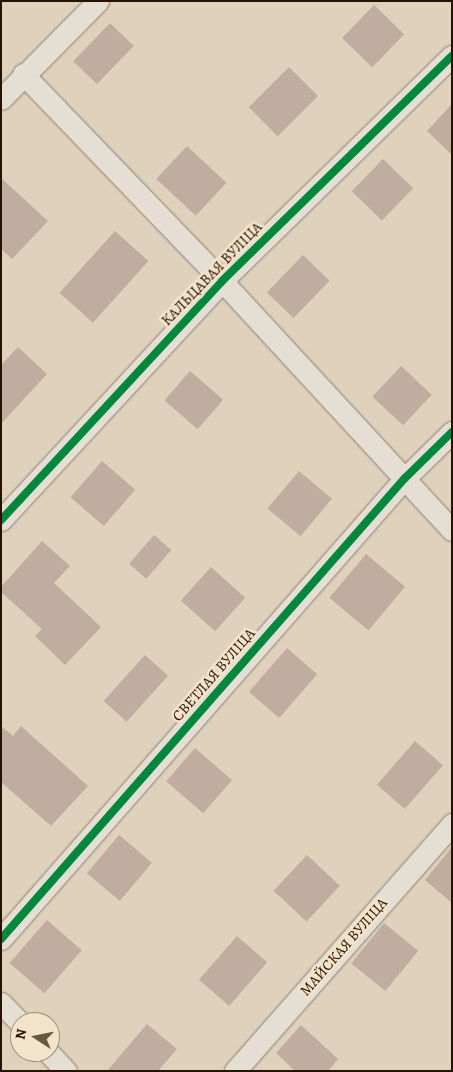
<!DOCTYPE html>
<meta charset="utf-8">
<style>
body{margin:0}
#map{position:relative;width:453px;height:1072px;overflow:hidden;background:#dfd1bc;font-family:Alegreya,serif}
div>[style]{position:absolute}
.building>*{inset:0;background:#c1ad9f;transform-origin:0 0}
.roads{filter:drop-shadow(0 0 1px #8c8274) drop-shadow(0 0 1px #8c8274)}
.street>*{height:21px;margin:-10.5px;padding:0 10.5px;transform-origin:10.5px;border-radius:10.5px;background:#e5ded3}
.cycleway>*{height:8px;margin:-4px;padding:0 4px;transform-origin:4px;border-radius:4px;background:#00873e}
span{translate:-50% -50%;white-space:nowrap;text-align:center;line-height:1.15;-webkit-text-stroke:5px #f3e3ca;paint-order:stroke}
.street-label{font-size:15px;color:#251300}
.frame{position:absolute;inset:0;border:2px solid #251300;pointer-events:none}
.north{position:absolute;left:10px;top:1012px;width:50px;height:50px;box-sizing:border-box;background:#f3e3ca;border:1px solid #a19079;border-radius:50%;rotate:281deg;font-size:14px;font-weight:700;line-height:20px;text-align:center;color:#251300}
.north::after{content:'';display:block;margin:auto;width:18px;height:22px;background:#665642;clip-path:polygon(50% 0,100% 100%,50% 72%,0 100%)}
</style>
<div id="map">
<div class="building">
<i style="left:374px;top:5px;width:42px;height:46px;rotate:44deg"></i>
<i style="left:110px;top:23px;width:33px;height:53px;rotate:44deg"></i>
<i style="left:289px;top:67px;width:41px;height:57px;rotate:45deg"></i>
<i style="clip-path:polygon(452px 104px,452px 155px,427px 131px)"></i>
<i style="left:187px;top:146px;width:54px;height:45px;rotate:43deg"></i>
<i style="left:383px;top:159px;width:42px;height:45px;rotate:44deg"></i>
<i style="clip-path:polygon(1px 178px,48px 221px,12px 259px,1px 249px)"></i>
<i style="left:115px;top:231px;width:45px;height:83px;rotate:42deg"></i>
<i style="left:303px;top:255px;width:37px;height:52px;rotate:44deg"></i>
<i style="clip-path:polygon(18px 347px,47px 374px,1px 424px,1px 365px)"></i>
<i style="left:401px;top:366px;width:42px;height:42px;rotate:43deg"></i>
<i style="left:190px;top:371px;width:44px;height:39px;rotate:41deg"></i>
<i style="left:102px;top:461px;width:44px;height:48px;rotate:41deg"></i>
<i style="left:299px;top:471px;width:43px;height:49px;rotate:40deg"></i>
<i style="left:154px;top:535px;width:23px;height:38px;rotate:41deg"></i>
<i style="clip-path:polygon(42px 541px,70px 566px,54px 583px,101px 627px,65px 665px,35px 636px,42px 629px,1px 592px,1px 587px)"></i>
<i style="left:366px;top:554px;width:51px;height:57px;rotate:40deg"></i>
<i style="left:211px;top:567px;width:46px;height:45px;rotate:42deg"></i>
<i style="left:287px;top:648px;width:40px;height:58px;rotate:41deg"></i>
<i style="left:145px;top:655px;width:31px;height:62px;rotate:42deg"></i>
<i style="clip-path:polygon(1px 726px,13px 736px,21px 726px,88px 786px,51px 826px,1px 782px)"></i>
<i style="left:415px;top:741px;width:37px;height:58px;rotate:41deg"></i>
<i style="left:195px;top:748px;width:49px;height:44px;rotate:41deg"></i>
<i style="left:119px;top:835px;width:43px;height:50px;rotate:40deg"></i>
<i style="clip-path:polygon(452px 847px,452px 903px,425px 880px)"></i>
<i style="left:307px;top:855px;width:45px;height:49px;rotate:43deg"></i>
<i style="left:47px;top:920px;width:46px;height:57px;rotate:41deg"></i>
<i style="left:384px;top:923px;width:44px;height:52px;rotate:39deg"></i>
<i style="left:237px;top:936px;width:40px;height:58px;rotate:41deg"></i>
<i style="clip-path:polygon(147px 1024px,177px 1049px,158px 1071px,107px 1071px)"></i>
<i style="clip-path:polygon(301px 1025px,338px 1059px,328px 1071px,295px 1071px,276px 1053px)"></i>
</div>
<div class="roads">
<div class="street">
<i style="left:23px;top:74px;width:287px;rotate:46.1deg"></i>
<i style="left:222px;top:281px;width:339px;rotate:47.3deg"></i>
<i style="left:1px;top:99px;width:138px;rotate:-45.3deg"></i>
<i style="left:1px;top:520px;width:326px;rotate:-47.2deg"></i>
<i style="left:222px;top:281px;width:322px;rotate:-44.4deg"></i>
<i style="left:1px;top:939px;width:613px;rotate:-48.77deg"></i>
<i style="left:405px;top:478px;width:66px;rotate:-44.4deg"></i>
<i style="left:1px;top:1003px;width:28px;rotate:46deg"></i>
<i style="left:48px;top:1052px;width:26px;rotate:47deg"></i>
<i style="left:235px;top:1071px;width:329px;rotate:-48.7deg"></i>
</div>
</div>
<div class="cycleway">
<i style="left:1px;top:520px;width:326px;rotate:-47.2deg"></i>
<i style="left:222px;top:281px;width:322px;rotate:-44.4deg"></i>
<i style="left:1px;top:939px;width:613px;rotate:-48.77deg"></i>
<i style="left:405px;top:478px;width:66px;rotate:-44.4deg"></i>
</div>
<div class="street-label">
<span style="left:212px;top:274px;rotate:-46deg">КАЛЬЦАВАЯ ВУЛІЦА</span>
<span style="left:214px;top:675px;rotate:-49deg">СВЕТЛАЯ ВУЛІЦА</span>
<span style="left:344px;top:947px;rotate:-49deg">МАЙСКАЯ ВУЛІЦА</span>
</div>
<div class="frame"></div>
<div class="north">N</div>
</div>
